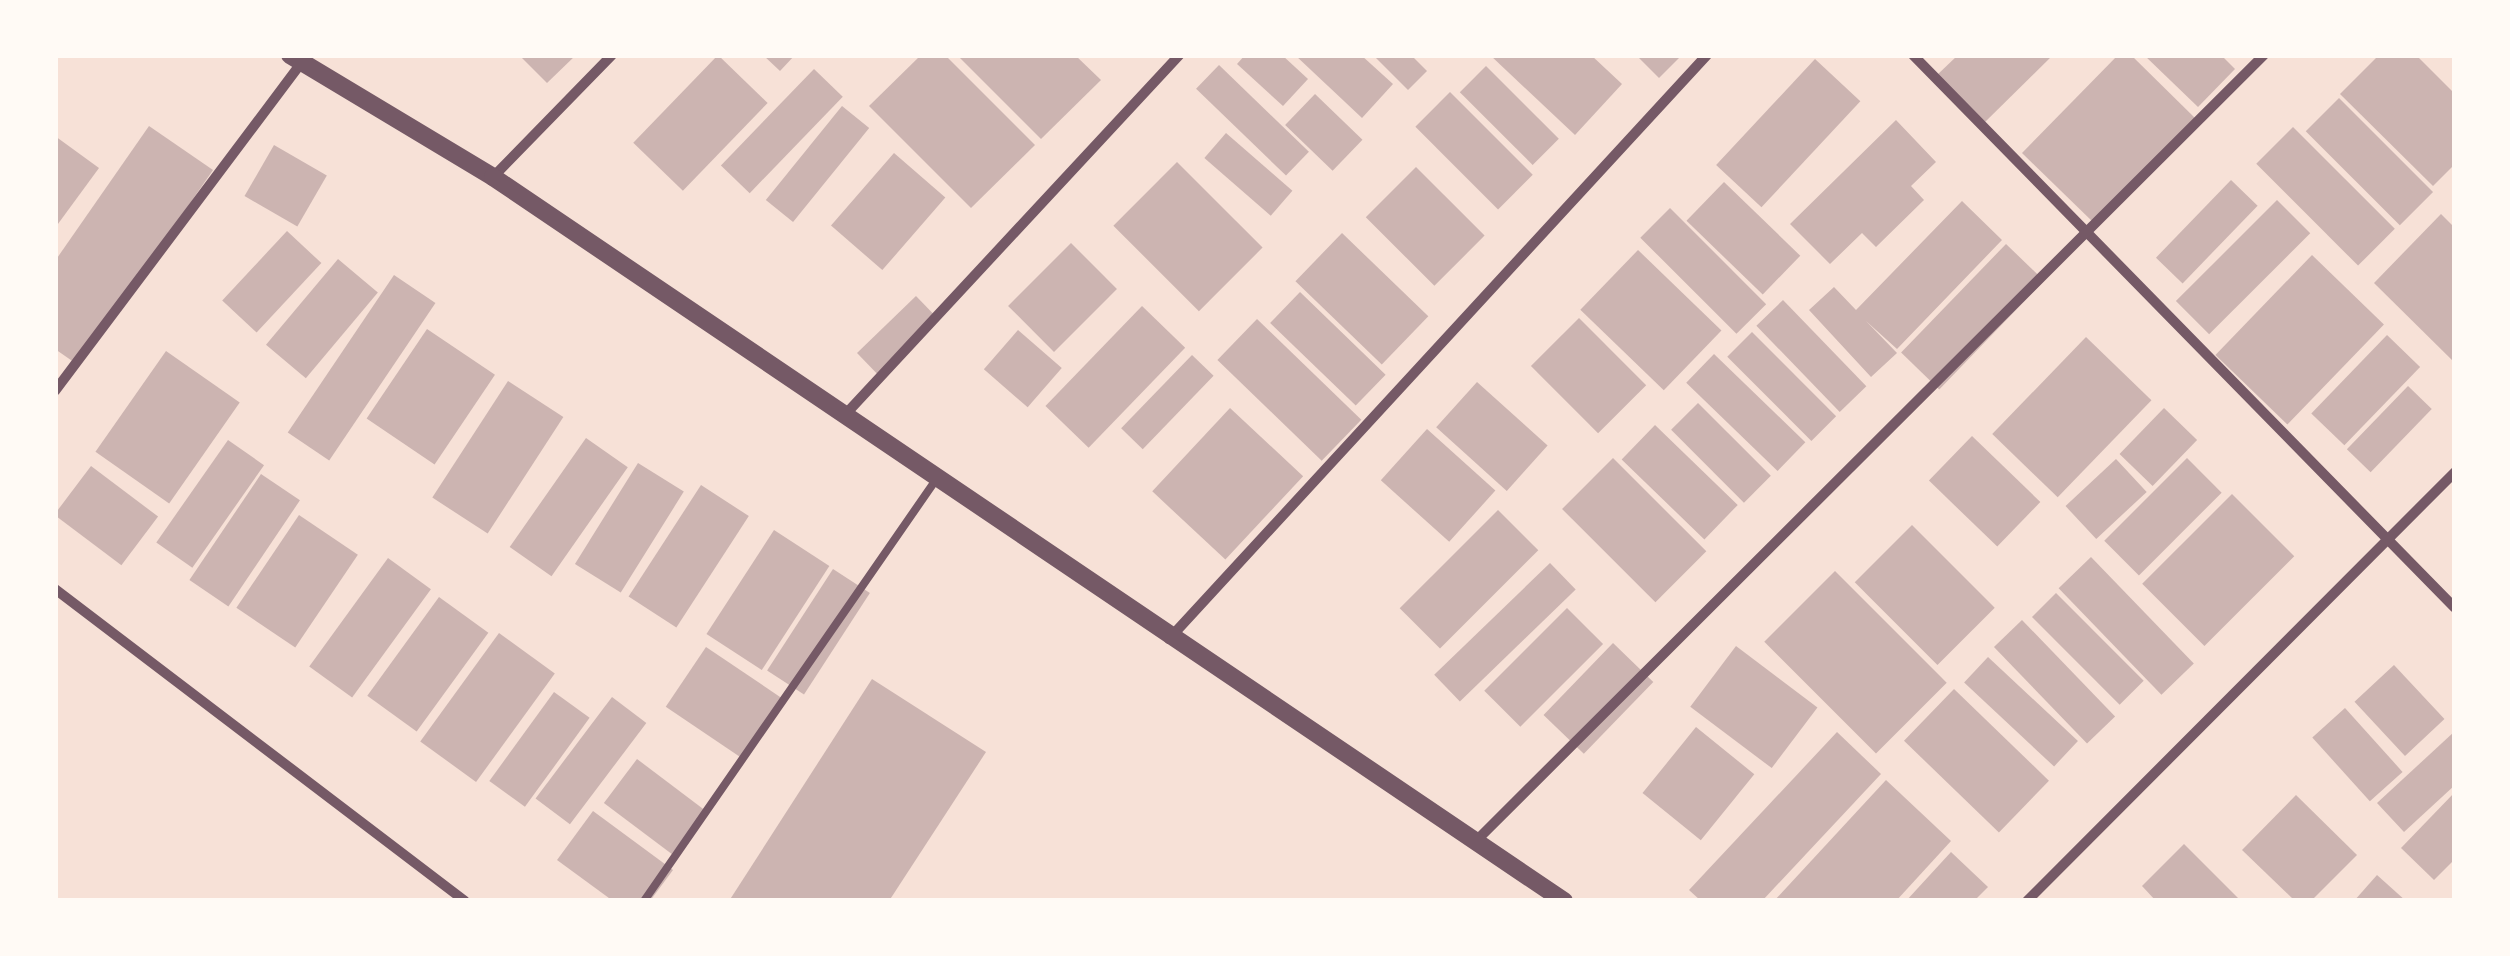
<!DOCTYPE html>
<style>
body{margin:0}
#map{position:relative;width:2510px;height:956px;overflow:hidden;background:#f7e1d7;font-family:Figtree,sans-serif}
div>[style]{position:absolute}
.building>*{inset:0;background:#ccb4b1;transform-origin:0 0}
.service>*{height:8px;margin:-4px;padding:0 4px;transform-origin:4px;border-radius:4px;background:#755966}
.minor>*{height:10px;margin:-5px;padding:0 5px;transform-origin:5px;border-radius:5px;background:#755966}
.tertiary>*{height:18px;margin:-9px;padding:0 9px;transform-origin:9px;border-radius:9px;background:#755966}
span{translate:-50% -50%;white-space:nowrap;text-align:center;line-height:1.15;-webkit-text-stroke:9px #fffaf5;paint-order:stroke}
.frame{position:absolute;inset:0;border:58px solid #fffaf5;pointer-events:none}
</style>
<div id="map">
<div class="building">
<i style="clip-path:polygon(519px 55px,576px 55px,547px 83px)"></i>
<i style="left:718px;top:55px;width:69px;height:122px;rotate:44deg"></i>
<i style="clip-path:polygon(763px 55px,795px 55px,780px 71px)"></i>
<i style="clip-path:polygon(921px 55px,945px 55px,1035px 145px,971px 208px,869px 106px)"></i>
<i style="clip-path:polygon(957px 55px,1075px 55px,1101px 80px,1041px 139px)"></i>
<i style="clip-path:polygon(1245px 55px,1282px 55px,1308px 79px,1283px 106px,1237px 64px)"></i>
<i style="clip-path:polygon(1295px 55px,1361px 55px,1393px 84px,1362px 118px)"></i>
<i style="clip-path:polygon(1373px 55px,1411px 55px,1427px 71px,1408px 90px)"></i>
<i style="clip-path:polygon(1490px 55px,1591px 55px,1622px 84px,1575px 135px)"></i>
<i style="clip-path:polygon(1636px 55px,1682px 55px,1659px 78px)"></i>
<i style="clip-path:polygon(1958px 55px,2053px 55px,1983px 124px,1936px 76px)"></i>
<i style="clip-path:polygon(2118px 55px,2131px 55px,2197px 120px,2095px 224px,2022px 153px)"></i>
<i style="clip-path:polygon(2144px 55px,2221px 55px,2235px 69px,2198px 107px)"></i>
<i style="clip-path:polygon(2379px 55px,2416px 55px,2455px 94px,2455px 164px,2433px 186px,2340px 94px)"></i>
<i style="left:1815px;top:59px;width:62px;height:145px;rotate:43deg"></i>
<i style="left:1219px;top:65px;width:125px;height:33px;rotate:44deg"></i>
<i style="left:1486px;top:66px;width:103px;height:37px;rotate:45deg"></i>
<i style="left:814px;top:69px;width:40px;height:134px;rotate:44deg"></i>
<i style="left:1450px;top:92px;width:117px;height:49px;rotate:45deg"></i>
<i style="left:1315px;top:94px;width:66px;height:43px;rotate:44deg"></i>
<i style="left:2339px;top:98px;width:133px;height:47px;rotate:45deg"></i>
<i style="left:842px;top:106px;width:35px;height:121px;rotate:39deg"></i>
<i style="clip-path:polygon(1896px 120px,1936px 162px,1911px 186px,1924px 200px,1876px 247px,1862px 233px,1830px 264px,1790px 224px)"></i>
<i style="clip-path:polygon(149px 126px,213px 170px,78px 365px,55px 349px,55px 261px)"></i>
<i style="left:2293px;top:127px;width:144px;height:52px;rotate:45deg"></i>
<i style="left:1226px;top:133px;width:88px;height:33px;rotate:41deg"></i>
<i style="clip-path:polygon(55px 136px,99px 168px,55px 228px)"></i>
<i style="left:274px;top:145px;width:61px;height:59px;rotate:30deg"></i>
<i style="left:894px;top:153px;width:68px;height:96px;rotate:41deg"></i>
<i style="left:1177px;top:162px;width:121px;height:90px;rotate:45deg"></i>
<i style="left:1416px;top:167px;width:97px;height:71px;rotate:45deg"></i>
<i style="left:2231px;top:180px;width:37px;height:108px;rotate:44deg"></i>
<i style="left:1724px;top:182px;width:106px;height:54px;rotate:44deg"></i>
<i style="left:2277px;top:200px;width:47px;height:143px;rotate:45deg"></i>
<i style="clip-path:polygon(1962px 201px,2002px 240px,1897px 349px,1866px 321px,1897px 353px,1871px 377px,1809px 310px,1834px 287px,1856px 310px)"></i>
<i style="left:1670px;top:208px;width:136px;height:42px;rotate:45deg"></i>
<i style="clip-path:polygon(2441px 214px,2455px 228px,2455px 363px,2374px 283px)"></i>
<i style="left:287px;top:231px;width:47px;height:95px;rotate:43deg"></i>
<i style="left:1342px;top:233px;width:120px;height:67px;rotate:44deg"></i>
<i style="left:1071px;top:243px;width:65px;height:89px;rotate:45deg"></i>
<i style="left:2006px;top:244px;width:53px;height:151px;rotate:44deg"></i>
<i style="left:1638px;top:250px;width:116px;height:83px;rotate:44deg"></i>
<i style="left:2312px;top:255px;width:100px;height:139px;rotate:44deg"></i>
<i style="left:338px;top:259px;width:52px;height:112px;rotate:40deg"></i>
<i style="left:394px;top:275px;width:50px;height:190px;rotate:34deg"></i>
<i style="left:1300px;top:292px;width:119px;height:43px;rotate:44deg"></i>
<i style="left:916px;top:296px;width:32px;height:82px;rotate:46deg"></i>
<i style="left:1783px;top:300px;width:120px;height:37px;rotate:46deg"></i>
<i style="left:1142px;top:306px;width:60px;height:139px;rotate:44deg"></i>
<i style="left:1579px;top:318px;width:95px;height:68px;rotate:45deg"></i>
<i style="left:1257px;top:319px;width:145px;height:57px;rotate:44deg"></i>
<i style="left:427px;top:329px;width:82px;height:108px;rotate:34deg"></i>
<i style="left:1018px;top:330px;width:58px;height:52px;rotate:41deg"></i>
<i style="left:1752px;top:332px;width:119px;height:35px;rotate:45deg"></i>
<i style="left:2387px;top:335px;width:46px;height:109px;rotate:44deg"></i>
<i style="left:2086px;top:337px;width:91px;height:135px;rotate:44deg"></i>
<i style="left:166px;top:351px;width:90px;height:123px;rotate:35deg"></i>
<i style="left:1714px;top:354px;width:127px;height:40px;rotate:44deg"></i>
<i style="left:1192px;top:355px;width:30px;height:102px;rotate:44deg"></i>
<i style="left:508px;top:381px;width:66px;height:139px;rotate:33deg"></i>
<i style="left:1477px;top:382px;width:95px;height:61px;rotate:42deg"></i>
<i style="left:2408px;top:386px;width:33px;height:88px;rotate:44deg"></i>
<i style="left:1698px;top:403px;width:103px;height:38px;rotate:45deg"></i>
<i style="left:1230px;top:408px;width:100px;height:114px;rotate:43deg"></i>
<i style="left:2164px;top:408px;width:46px;height:64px;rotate:44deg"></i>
<i style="left:1655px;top:425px;width:115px;height:48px;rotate:44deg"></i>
<i style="left:1427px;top:429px;width:92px;height:69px;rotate:42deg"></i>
<i style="left:1972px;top:436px;width:95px;height:62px;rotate:44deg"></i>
<i style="left:586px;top:438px;width:51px;height:133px;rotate:35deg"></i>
<i style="left:228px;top:440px;width:44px;height:125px;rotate:35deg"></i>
<i style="left:1613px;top:458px;width:132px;height:72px;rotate:45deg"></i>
<i style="left:2187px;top:458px;width:49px;height:117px;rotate:45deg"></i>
<i style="left:2116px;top:459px;width:45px;height:69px;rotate:47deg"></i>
<i style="left:638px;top:463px;width:54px;height:119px;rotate:32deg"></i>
<i style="left:91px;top:466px;width:84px;height:61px;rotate:37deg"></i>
<i style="left:261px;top:474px;width:47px;height:128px;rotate:34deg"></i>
<i style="left:701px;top:485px;width:57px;height:133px;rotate:33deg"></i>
<i style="left:2232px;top:494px;width:88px;height:127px;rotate:45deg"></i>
<i style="left:1498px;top:510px;width:57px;height:139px;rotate:45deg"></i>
<i style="left:299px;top:515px;width:71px;height:112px;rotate:34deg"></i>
<i style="left:1912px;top:525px;width:117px;height:81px;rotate:45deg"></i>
<i style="left:774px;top:530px;width:66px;height:124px;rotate:33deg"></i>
<i style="left:2091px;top:557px;width:148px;height:45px;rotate:46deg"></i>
<i style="left:388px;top:558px;width:53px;height:134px;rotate:36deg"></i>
<i style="left:1550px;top:563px;width:37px;height:161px;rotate:46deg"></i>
<i style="left:833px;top:569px;width:44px;height:121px;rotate:33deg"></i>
<i style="left:1835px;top:571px;width:158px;height:100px;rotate:45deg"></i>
<i style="left:2056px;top:593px;width:124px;height:34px;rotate:45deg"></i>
<i style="left:439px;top:597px;width:61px;height:122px;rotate:36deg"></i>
<i style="left:1567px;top:608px;width:51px;height:117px;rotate:45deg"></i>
<i style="left:2022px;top:620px;width:134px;height:39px;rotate:46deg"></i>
<i style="left:499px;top:633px;width:69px;height:134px;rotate:36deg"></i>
<i style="left:1613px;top:643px;width:56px;height:100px;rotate:44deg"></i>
<i style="left:1736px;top:646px;width:102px;height:76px;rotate:37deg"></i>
<i style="left:706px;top:647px;width:92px;height:72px;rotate:34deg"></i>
<i style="left:1988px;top:657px;width:123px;height:35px;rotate:43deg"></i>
<i style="left:2394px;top:665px;width:74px;height:54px;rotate:47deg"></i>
<i style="clip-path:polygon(872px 679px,986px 752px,889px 901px,729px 901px)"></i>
<i style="left:1954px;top:689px;width:132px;height:72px;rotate:44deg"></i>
<i style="left:554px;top:692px;width:44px;height:110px;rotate:36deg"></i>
<i style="left:612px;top:697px;width:43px;height:127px;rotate:37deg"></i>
<i style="left:2345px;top:708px;width:86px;height:44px;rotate:48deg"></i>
<i style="left:1696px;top:727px;width:75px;height:85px;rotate:39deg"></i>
<i style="clip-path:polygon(2455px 731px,2455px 785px,2404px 832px,2377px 803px)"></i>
<i style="clip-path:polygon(1837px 732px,1881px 774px,1762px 901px,1701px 901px,1689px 890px)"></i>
<i style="left:637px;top:759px;width:85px;height:55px;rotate:37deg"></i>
<i style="clip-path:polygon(1886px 780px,1951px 841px,1896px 901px,1774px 901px)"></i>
<i style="clip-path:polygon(2455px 792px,2455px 859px,2434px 880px,2401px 848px)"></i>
<i style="clip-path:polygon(2296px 795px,2357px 855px,2311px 901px,2295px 901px,2242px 850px)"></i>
<i style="clip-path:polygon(593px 811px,673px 870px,650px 901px,613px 901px,557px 860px)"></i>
<i style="clip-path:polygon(2184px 844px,2241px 901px,2156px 901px,2142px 886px)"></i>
<i style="clip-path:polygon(1951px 852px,1988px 887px,1974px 901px,1906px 901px)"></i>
<i style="clip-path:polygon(2377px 875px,2406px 901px,2354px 901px)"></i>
</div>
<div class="service">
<i style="left:644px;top:901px;width:511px;rotate:-55.28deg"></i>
</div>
<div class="minor">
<i style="left:1913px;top:55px;width:774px;rotate:45.58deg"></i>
<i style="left:493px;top:177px;width:170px;rotate:-45.7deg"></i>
<i style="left:55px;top:391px;width:411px;rotate:-53.1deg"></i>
<i style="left:843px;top:417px;width:494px;rotate:-47.1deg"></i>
<i style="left:55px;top:589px;width:515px;rotate:37.27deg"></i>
<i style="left:1169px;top:639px;width:794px;rotate:-47.35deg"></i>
<i style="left:1475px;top:842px;width:1114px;rotate:-44.93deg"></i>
<i style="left:2027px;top:901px;width:606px;rotate:-45.07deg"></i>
</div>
<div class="tertiary">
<i style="left:290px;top:55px;width:237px;rotate:31deg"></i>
<i style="left:493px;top:177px;width:1293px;rotate:34.06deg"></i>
</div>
<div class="frame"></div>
</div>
